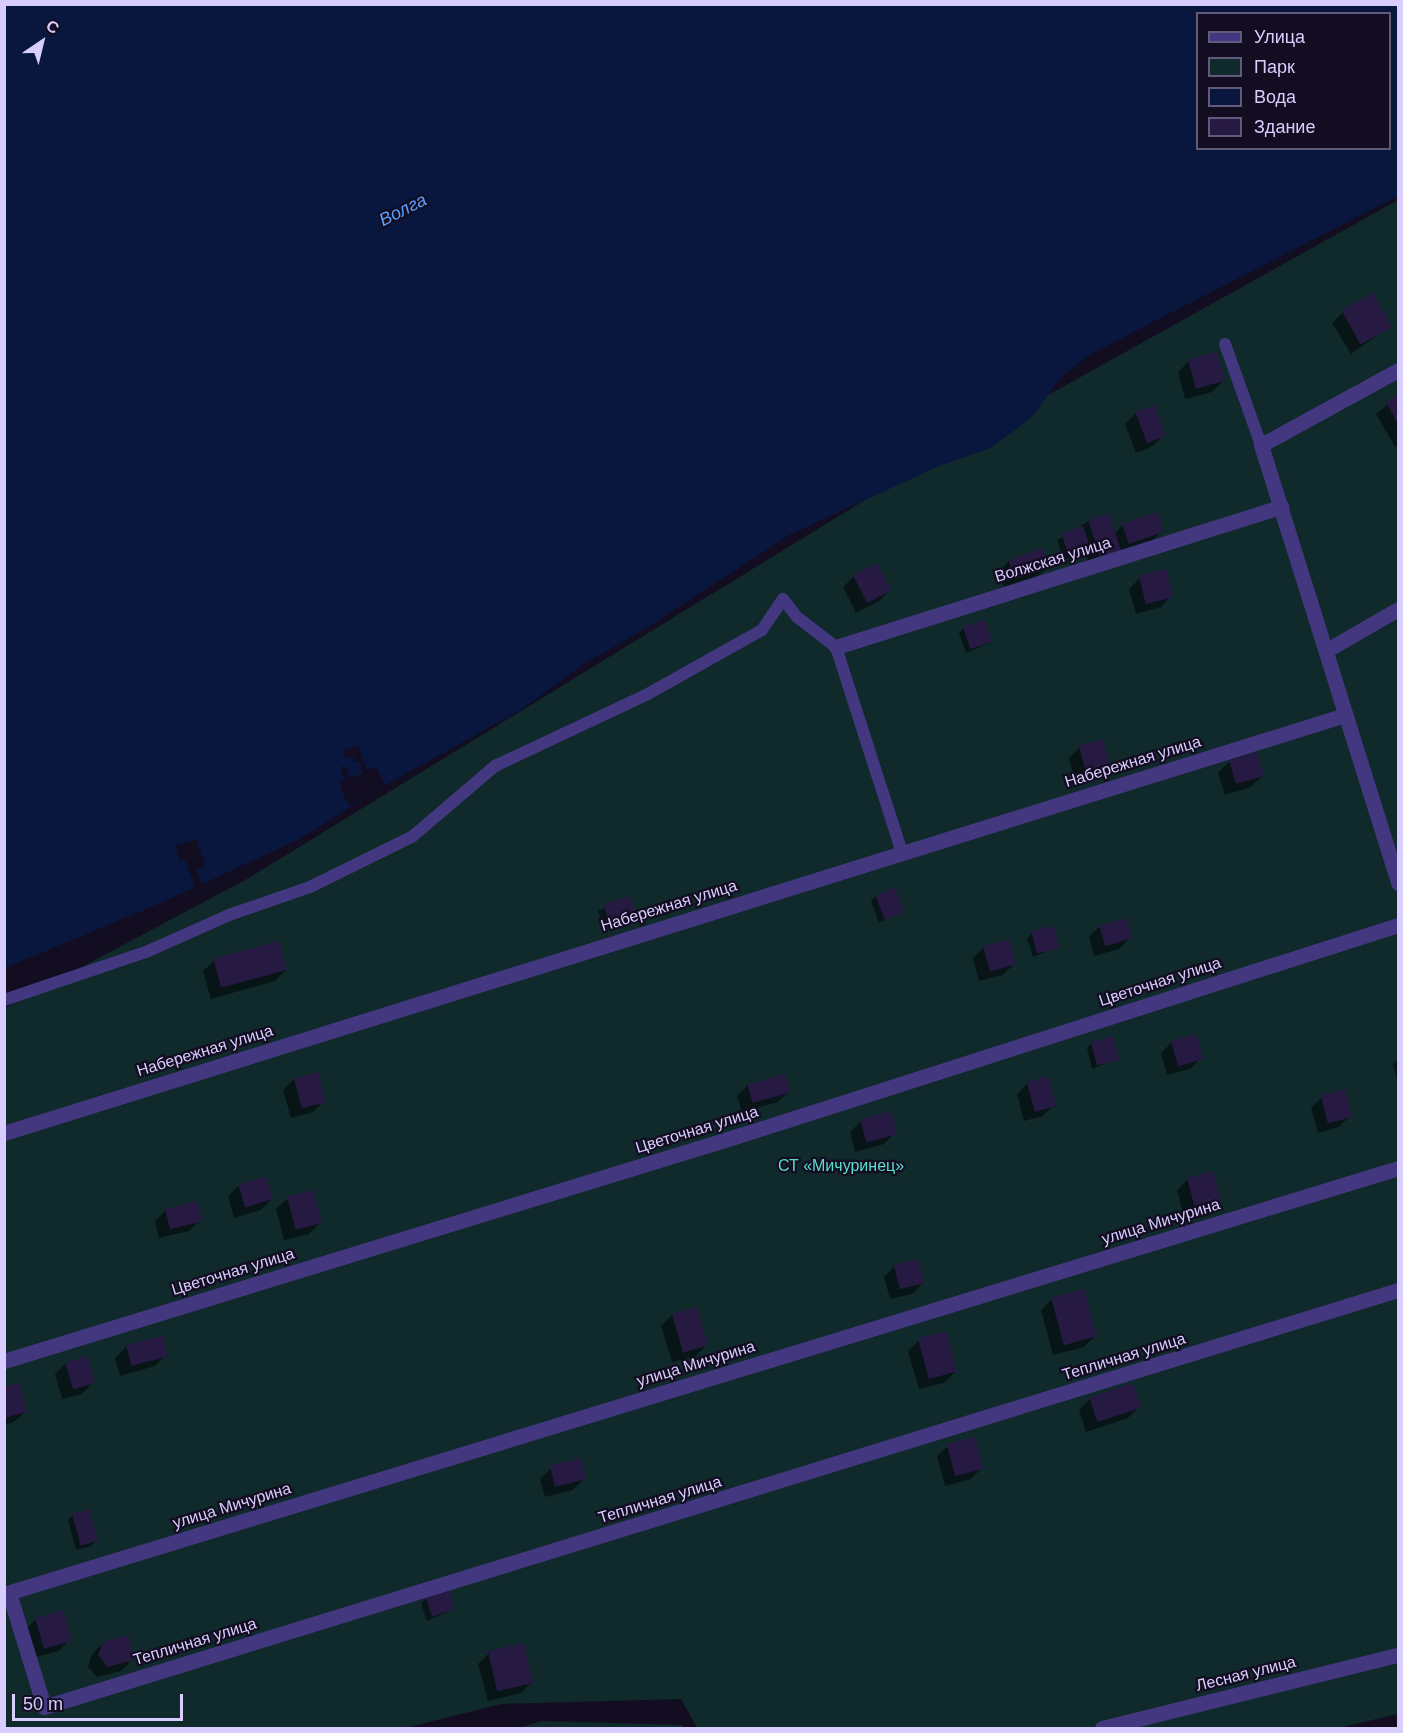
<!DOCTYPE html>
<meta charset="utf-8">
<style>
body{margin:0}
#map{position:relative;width:1403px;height:1733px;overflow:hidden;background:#130d21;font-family:Helvetica,sans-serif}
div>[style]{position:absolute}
.green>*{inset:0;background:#10292b}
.water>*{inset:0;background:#09163e}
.pier>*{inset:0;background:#130d21}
.shadow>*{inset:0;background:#0007}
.building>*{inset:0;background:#261942;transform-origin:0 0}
.lane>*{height:12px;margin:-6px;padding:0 6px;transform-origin:6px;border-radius:6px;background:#433880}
.street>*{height:15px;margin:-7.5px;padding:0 7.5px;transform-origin:7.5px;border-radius:7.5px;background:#433880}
span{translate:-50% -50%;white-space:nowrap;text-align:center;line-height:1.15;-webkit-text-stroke:4.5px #130d21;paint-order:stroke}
.street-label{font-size:16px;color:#d9cdff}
.park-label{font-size:16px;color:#59dfce}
.water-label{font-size:18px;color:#5ba0ff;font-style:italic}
.frame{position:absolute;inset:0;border:6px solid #d9cdff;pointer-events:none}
.legend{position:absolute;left:1196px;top:12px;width:195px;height:138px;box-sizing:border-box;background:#130d21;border:2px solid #625a7a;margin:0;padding:8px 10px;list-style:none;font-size:18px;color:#d9cdff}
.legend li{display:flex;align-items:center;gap:12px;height:30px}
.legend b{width:30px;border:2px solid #625a7a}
.north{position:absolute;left:12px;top:12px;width:60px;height:60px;-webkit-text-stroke:4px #130d21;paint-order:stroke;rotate:35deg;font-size:16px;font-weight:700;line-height:24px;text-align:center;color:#d9cdff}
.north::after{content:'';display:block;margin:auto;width:21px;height:27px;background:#d9cdff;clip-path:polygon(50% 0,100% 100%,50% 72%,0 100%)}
.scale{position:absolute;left:12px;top:1694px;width:171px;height:27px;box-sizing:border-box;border:3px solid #d9cdff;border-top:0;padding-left:8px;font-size:18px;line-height:21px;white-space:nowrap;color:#d9cdff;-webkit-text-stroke:4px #130d21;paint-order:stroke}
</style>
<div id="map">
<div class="green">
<i style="clip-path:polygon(1398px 200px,1398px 1714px,1338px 1728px,697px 1728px,681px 1699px,501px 1704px,405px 1728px,5px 1728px,5px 1008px,247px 879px,914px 470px)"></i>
<i style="clip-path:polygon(541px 1721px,682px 1725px,683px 1728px,520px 1728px)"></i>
</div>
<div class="water">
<i style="clip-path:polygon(evenodd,5px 5px,1398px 5px,1398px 196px,1089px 355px,1062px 376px,1031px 418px,991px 448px,939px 466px,789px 535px,648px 627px,584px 664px,519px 711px,385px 785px,298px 840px,156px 905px,5px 968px,5px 5px,1198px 14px,1390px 14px,1390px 148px,1198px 148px,1198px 14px)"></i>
</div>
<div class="pier">
<i style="clip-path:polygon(358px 745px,367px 770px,376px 767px,385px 785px,349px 806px,339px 783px,345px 780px,340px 768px,345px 765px,350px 778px,363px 773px,359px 761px,355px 762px,353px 756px,346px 759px,343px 751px)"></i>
<i style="clip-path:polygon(196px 839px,206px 866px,196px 869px,202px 885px,195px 887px,185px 860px,180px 862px,175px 846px)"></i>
</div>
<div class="shadow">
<i style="clip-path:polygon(1343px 312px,1390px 326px,1351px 354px,1332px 323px)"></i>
<i style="clip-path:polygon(1189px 361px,1223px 381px,1212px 392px,1185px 399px,1178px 372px)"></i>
<i style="clip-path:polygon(1398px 396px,1398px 445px,1395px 447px,1376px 414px)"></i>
<i style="clip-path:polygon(1136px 413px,1164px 435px,1153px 446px,1136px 453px,1125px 424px)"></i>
<i style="clip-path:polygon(1089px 521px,1114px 534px,1123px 525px,1162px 531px,1151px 542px,1090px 566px,1085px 553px,1064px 560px,1057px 540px)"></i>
<i style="clip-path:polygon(1009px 561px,1047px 567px,1036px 578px,1005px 589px,998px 572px)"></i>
<i style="clip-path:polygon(854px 576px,890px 590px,879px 601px,856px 613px,843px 587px)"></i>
<i style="clip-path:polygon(1140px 578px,1171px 596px,1161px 607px,1136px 614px,1129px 589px)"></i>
<i style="clip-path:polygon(964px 628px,991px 642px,966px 653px,959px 633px)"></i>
<i style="clip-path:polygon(1080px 747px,1110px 768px,1099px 779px,1076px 785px,1069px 758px)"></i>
<i style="clip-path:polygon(1229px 762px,1262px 776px,1251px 787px,1225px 795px,1218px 773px)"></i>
<i style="clip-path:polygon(876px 896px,902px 911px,879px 923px,871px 901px)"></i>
<i style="clip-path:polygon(629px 898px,634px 914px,604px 928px,598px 911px)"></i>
<i style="clip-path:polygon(1100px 926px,1130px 938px,1119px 949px,1094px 956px,1089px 937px)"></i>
<i style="clip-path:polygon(1033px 933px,1058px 947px,1033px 957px,1027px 938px)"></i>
<i style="clip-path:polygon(984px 947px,1014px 964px,1003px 975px,979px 981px,973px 958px)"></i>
<i style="clip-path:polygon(214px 961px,286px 970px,275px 981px,211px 999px,203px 971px)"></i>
<i style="clip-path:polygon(1172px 1042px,1201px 1058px,1190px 1069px,1167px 1075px,1161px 1053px)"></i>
<i style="clip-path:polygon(1092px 1043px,1117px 1058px,1092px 1069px,1087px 1048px)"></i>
<i style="clip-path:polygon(1398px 1059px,1398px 1084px,1393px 1064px)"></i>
<i style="clip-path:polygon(317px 1073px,324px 1101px,313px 1112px,291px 1118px,283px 1090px,294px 1079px)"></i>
<i style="clip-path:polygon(1028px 1083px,1054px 1105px,1043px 1116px,1024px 1121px,1017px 1094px)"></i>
<i style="clip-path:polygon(748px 1085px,789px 1091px,778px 1102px,742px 1112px,737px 1096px)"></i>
<i style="clip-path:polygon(1322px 1097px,1350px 1116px,1339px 1127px,1318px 1133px,1311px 1108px)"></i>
<i style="clip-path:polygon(861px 1121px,895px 1133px,884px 1144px,855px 1152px,850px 1132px)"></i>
<i style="clip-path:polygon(1188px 1179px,1220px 1204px,1209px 1215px,1185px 1221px,1177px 1190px)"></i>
<i style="clip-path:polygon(239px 1185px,272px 1199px,261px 1210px,234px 1218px,228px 1196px)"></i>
<i style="clip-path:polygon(312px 1192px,320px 1223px,309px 1234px,284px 1240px,276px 1209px,287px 1199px)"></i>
<i style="clip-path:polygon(166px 1210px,200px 1220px,189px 1231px,159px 1238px,155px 1221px)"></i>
<i style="clip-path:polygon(895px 1266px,923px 1283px,912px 1294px,890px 1299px,884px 1277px)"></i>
<i style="clip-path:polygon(1052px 1299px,1095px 1336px,1084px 1347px,1053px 1355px,1041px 1310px)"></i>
<i style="clip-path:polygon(672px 1315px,706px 1345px,696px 1356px,672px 1362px,661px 1326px)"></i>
<i style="clip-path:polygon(162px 1338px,166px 1355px,155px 1366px,120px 1376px,115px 1358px,126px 1347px)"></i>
<i style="clip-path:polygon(919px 1340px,955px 1372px,944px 1383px,919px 1389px,908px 1351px)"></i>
<i style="clip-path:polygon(66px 1363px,93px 1383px,82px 1394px,62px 1399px,55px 1374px)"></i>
<i style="clip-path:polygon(1132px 1385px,1139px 1407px,1128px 1418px,1086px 1432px,1079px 1410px,1090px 1399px)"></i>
<i style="clip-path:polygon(4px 1388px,25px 1412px,14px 1422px,4px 1425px)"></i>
<i style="clip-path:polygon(948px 1446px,982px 1468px,971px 1479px,945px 1486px,937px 1456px)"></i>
<i style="clip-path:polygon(551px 1468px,584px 1479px,573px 1490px,545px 1497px,540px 1479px)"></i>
<i style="clip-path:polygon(73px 1515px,96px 1541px,91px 1546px,76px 1550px,68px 1520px)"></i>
<i style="clip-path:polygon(426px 1598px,453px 1609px,427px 1621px,421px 1603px)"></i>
<i style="clip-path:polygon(36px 1619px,70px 1640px,59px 1651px,33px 1658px,25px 1630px)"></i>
<i style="clip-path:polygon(103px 1643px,132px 1660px,121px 1671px,97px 1677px,88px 1667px,92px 1654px)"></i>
<i style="clip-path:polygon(489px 1653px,532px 1682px,521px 1693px,488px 1701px,478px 1664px)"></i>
</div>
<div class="building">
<i style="left:1373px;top:293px;width:39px;height:36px;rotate:61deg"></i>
<i style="left:1217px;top:352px;width:30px;height:30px;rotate:75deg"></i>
<i style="clip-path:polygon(1398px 394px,1398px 424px,1386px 402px)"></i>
<i style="left:1154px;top:405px;width:33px;height:20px;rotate:69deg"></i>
<i style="left:1157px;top:512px;width:21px;height:37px;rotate:71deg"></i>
<i style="left:1109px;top:513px;width:39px;height:22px;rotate:72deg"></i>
<i style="left:1083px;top:526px;width:24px;height:23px;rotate:71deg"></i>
<i style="left:1042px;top:548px;width:20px;height:36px;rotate:70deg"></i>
<i style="left:877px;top:563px;width:31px;height:27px;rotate:63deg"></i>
<i style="left:1166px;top:569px;width:29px;height:28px;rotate:76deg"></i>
<i style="left:985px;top:620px;width:23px;height:23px;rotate:72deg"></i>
<i style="left:1103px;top:739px;width:31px;height:25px;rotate:75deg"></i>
<i style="left:1257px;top:752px;width:25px;height:29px;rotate:74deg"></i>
<i style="left:895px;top:888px;width:26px;height:21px;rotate:69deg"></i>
<i style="left:630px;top:896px;width:20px;height:28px;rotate:72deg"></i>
<i style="left:1126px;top:918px;width:21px;height:28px;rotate:73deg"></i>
<i style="left:1054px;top:926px;width:23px;height:23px;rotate:77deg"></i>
<i style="left:1009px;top:939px;width:26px;height:27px;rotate:74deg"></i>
<i style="left:279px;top:941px;width:30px;height:68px;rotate:75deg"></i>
<i style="left:1196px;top:1034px;width:26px;height:26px;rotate:74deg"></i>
<i style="left:1113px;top:1036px;width:24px;height:23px;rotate:75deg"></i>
<i style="left:318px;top:1072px;width:31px;height:25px;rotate:75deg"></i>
<i style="left:785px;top:1074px;width:19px;height:39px;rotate:74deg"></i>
<i style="left:1048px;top:1076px;width:31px;height:22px;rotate:75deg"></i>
<i style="left:1345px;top:1089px;width:29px;height:25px;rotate:76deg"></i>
<i style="left:891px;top:1111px;width:24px;height:32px;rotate:75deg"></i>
<i style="left:1213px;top:1171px;width:34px;height:27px;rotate:75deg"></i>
<i style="left:266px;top:1176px;width:24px;height:29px;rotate:73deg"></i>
<i style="left:313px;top:1190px;width:34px;height:27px;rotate:75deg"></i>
<i style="left:197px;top:1201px;width:21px;height:33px;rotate:76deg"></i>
<i style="left:918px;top:1259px;width:25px;height:25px;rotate:76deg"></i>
<i style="left:1084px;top:1289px;width:49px;height:34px;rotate:75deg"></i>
<i style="left:697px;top:1307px;width:40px;height:26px;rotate:74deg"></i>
<i style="left:946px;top:1331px;width:42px;height:29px;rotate:75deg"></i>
<i style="left:163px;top:1336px;width:21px;height:38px;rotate:76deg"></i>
<i style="left:87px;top:1356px;width:28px;height:23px;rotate:73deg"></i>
<i style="clip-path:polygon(19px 1383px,27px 1412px,4px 1418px,4px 1387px)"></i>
<i style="left:1133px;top:1383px;width:26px;height:46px;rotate:72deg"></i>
<i style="left:975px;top:1437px;width:33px;height:29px;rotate:76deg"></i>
<i style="left:581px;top:1458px;width:22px;height:32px;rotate:77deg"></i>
<i style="left:89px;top:1509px;width:33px;height:18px;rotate:74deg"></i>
<i style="left:448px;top:1589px;width:21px;height:24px;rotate:71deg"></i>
<i style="left:63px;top:1610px;width:32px;height:29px;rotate:74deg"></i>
<i style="clip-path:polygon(128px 1635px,134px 1660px,108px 1667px,98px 1655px,103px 1642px)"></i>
<i style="left:524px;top:1643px;width:41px;height:37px;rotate:77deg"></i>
</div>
<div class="lane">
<i style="left:1225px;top:344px;width:107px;rotate:70.4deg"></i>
<i style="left:4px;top:1000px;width:150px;rotate:-18.7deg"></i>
<i style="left:146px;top:952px;width:91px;rotate:-24deg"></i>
<i style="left:229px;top:915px;width:86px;rotate:-19.1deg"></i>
<i style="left:310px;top:887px;width:115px;rotate:-26.3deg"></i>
<i style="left:413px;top:836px;width:108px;rotate:-40.5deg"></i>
<i style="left:495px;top:766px;width:167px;rotate:-25.2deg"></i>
<i style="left:646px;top:695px;width:133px;rotate:-29.3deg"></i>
<i style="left:762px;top:630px;width:37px;rotate:-56deg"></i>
<i style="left:783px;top:599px;width:23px;rotate:52deg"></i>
<i style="left:797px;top:617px;width:49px;rotate:37.6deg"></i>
<i style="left:836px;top:647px;width:215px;rotate:72.2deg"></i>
</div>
<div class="street">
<i style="left:1398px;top:370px;width:156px;rotate:151.3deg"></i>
<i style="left:1261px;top:445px;width:459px;rotate:72.6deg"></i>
<i style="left:836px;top:647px;width:467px;rotate:-17.5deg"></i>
<i style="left:1327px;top:650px;width:82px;rotate:-30deg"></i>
<i style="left:4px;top:1133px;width:1405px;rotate:-17.31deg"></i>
<i style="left:4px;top:1361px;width:757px;rotate:-17.05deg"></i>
<i style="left:728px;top:1139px;width:703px;rotate:-17.71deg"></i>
<i style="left:9px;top:1593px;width:119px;rotate:72.9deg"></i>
<i style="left:44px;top:1707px;width:1417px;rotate:-17.12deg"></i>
<i style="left:4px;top:1594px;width:1458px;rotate:-16.99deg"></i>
<i style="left:1102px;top:1728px;width:305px;rotate:-13.9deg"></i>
</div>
<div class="street-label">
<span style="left:1053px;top:560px;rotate:-17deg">Волжская улица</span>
<span style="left:1133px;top:762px;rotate:-17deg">Набережная улица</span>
<span style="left:669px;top:906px;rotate:-17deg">Набережная улица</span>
<span style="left:1160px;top:982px;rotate:-18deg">Цветочная улица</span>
<span style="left:205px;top:1051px;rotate:-17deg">Набережная улица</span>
<span style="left:697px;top:1130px;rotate:-17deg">Цветочная улица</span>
<span style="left:1161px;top:1222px;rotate:-17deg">улица Мичурина</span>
<span style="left:233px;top:1272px;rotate:-17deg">Цветочная улица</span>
<span style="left:1124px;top:1357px;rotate:-17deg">Тепличная улица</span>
<span style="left:696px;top:1364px;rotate:-17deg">улица Мичурина</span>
<span style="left:660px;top:1500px;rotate:-17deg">Тепличная улица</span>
<span style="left:232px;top:1506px;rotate:-17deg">улица Мичурина</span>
<span style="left:195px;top:1642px;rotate:-17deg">Тепличная улица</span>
<span style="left:1246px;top:1674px;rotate:-14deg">Лесная улица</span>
</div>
<div class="park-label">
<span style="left:841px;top:1166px">СТ «Мичуринец»</span>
</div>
<div class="water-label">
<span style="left:403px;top:210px;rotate:-27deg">Волга</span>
</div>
<div class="frame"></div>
<ul class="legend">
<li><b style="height:8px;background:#433880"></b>Улица</li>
<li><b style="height:16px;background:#10292b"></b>Парк</li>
<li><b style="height:16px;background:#09163e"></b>Вода</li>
<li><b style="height:16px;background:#261942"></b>Здание</li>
</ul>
<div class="north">С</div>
<div class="scale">50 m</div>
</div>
